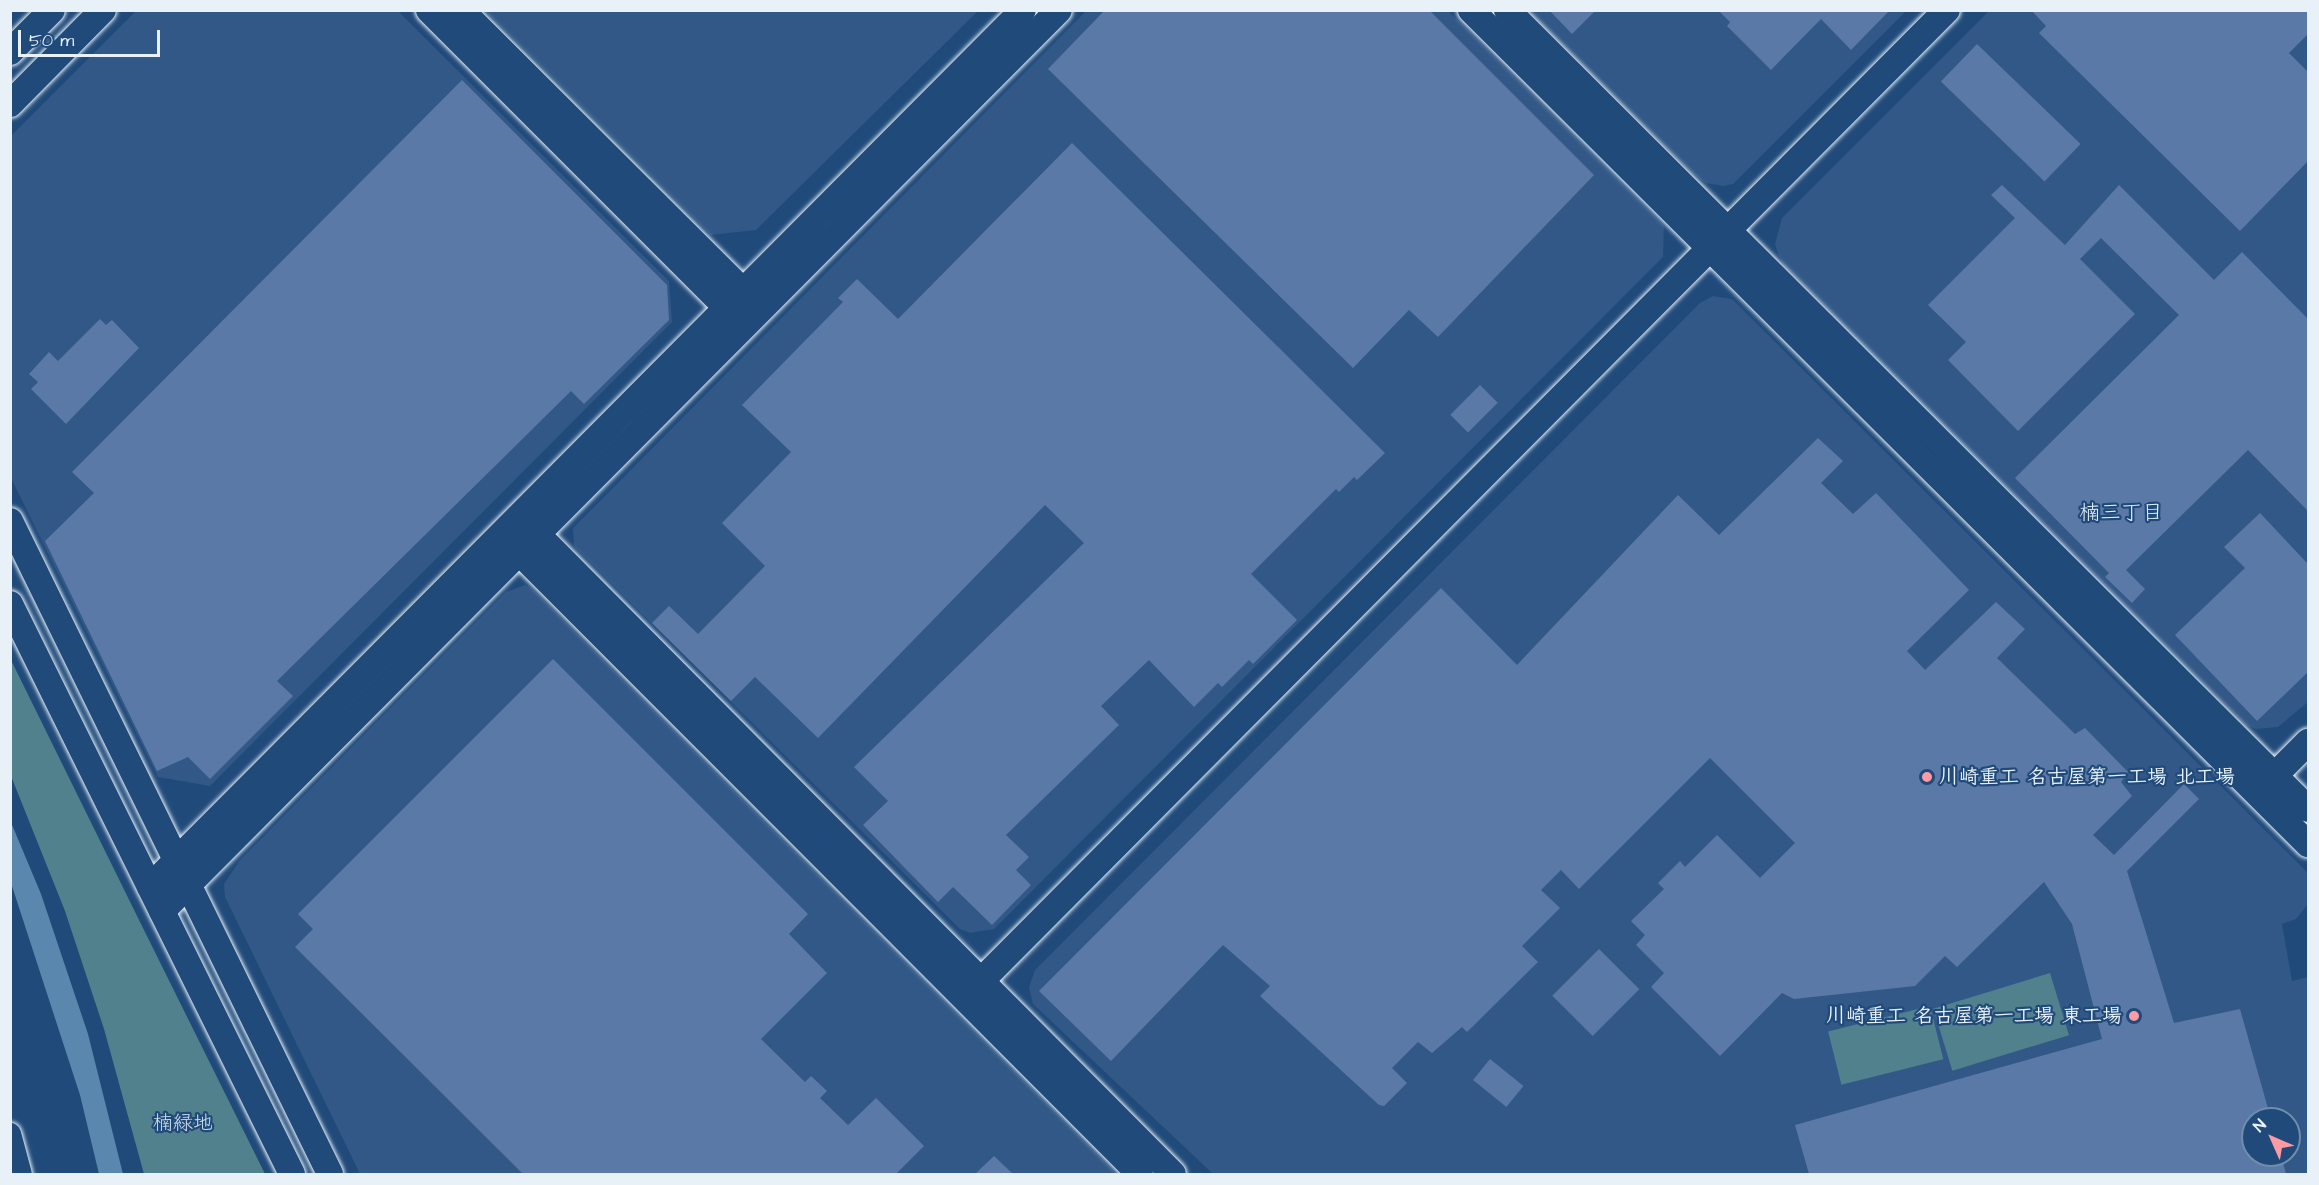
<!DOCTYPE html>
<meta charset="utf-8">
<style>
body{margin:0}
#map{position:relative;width:2319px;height:1185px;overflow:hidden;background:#1f4a7a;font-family:"Architects Daughter","Klee One",sans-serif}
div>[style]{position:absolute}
.built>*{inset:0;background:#315887}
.green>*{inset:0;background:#51818c;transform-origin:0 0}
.water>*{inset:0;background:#5a87ae}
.building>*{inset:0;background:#5b79a6;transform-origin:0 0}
.roads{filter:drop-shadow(0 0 2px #e8f1f8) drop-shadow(0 0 2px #e8f1f8)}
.minor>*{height:21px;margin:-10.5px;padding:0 10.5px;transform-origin:10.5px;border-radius:10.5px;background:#1f4a7a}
.tertiary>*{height:26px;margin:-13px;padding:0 13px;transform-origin:13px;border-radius:13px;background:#1f4a7a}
.dots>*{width:16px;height:16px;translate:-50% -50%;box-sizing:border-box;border:3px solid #1f4a7a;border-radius:50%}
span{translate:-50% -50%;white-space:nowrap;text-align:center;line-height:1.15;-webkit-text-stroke:4.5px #1f4a7a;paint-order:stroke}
.poi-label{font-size:20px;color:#e8f1f8;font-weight:700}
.left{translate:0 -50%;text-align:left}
.right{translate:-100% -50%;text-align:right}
.park-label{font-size:20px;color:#d1e0e8}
.neighbourhood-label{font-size:21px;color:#e8f1f8}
.frame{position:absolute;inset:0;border:12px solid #e8f1f8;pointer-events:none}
.north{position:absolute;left:2241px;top:1107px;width:60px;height:60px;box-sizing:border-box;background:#1f4a7a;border:2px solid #6f8dac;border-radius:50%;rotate:315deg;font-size:16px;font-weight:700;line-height:24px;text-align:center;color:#e8f1f8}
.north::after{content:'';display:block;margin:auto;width:21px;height:27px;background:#ff9aa2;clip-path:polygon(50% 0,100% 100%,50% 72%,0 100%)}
.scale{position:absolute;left:18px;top:30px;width:142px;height:27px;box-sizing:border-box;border:3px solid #e8f1f8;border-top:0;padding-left:8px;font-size:18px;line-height:21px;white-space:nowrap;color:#e8f1f8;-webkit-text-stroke:4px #1f4a7a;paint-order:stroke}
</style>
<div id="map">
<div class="built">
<i style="clip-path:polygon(136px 11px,398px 11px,669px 281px,672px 322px,210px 786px,158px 777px,11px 478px,11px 136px)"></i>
<i style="clip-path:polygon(486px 11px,978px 11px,756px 230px,711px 235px)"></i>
<i style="clip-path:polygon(1086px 11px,1448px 11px,1664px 226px,1663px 257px,994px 929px,970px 933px,960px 929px,574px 546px,573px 528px)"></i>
<i style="clip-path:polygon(1529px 11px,1906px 11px,1733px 184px,1723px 186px,1706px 183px,1692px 173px)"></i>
<i style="clip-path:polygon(1989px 11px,2308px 11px,2308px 702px,2278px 727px,2256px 729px,2246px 725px,1785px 266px,1778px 254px,1775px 244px,1782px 218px)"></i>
<i style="clip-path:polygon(evenodd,1713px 296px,1732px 299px,2307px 872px,2308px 904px,2296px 919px,2282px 924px,2292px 981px,2308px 977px,2308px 1174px,1213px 1174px,1033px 1004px,1029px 987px,1035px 970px,1700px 303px,1713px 296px,2253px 1119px,2289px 1119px,2289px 1155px,2253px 1155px,2253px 1119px)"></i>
<i style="clip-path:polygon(525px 585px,532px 589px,1116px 1174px,360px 1174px,225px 897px,224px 884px,240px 860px,506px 592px)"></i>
</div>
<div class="green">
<i style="clip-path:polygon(10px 658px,142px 926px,265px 1174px,144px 1174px,104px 1029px,65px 911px,11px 776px)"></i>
<i style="left:2050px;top:973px;width:65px;height:122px;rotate:73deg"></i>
<i style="left:1930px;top:1006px;width:55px;height:105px;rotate:76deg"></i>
</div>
<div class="water">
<i style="clip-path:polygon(10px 820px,41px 894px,88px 1034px,123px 1174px,99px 1174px,80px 1095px,11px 883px)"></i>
</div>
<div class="building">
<i style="clip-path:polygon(1105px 10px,1429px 10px,1594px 175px,1438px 337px,1409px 310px,1353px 368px,1048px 69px)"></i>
<i style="clip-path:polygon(1549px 10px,1596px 10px,1572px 34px)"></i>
<i style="clip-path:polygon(1718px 10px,1890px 10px,1851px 50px,1821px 19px,1771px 70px,1727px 26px,1730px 22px)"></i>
<i style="clip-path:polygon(2031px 10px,2308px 10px,2308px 34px,2289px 53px,2308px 72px,2308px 161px,2240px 231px,2039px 33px,2046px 26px)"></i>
<i style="left:1977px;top:44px;width:144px;height:52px;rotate:44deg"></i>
<i style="clip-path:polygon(462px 80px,667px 285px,669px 320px,584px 404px,571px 391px,277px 681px,293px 696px,210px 779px,188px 757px,157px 771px,45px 541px,94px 493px,72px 472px)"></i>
<i style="clip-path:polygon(1072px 143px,1385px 453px,1357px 480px,1354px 477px,1339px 492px,1336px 489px,1251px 574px,1297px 620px,1253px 664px,1249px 660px,1222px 687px,1218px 683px,1194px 707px,1149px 660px,1101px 706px,1119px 725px,1006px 835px,1029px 857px,1016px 870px,1031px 885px,992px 925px,953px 887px,938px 902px,863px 825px,888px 801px,854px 767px,1084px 543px,1045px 505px,818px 738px,755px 677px,731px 701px,652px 623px,669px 606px,698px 634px,765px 566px,722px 523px,791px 452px,742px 405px,843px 302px,838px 298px,857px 279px,898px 319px)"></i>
<i style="clip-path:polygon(2002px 185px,2065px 245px,2119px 185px,2214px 280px,2242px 252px,2308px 319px,2308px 511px,2248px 450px,2126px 570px,2145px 589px,2132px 603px,2105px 577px,2109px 573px,2015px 478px,2179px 315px,2101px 238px,2080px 259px,2135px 314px,2018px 431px,1948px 360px,1966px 342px,1928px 305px,2015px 218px,1991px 195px)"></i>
<i style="clip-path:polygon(100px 319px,106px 325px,112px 320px,139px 348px,66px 424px,31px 389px,38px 382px,29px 374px,49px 352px,58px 361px)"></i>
<i style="left:1480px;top:385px;width:25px;height:42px;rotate:45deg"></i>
<i style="clip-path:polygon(1818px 438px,1843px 461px,1821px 483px,1853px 514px,1876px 493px,1969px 590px,1907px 651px,1925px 670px,1996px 602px,2025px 629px,1997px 658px,2075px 734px,2085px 728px,2128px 772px,2121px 782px,2132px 796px,2093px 835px,2114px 855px,2184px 784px,2199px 799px,2127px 871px,2174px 1023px,2240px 1009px,2271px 1119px,2253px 1119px,2253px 1155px,2281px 1155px,2286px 1174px,1809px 1174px,1795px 1125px,2102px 1039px,2072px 924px,2044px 882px,1957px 967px,1945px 956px,1915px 986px,1794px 999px,1782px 993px,1720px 1056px,1651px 987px,1664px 973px,1636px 945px,1645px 935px,1631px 921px,1664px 889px,1658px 883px,1680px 861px,1685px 867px,1717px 835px,1760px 878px,1795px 843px,1710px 758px,1579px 889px,1561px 870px,1541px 890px,1560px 908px,1522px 946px,1538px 962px,1467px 1032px,1462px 1027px,1432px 1053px,1418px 1042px,1392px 1068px,1407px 1083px,1384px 1106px,1379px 1105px,1260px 996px,1270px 986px,1223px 945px,1111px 1061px,1039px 991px,1441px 588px,1517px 665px,1678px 495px,1719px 535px)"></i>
<i style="clip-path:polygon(2260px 513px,2308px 564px,2308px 672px,2257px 721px,2175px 635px,2245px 568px,2224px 547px)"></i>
<i style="clip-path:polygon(553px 659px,808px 914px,789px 934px,827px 973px,761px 1039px,805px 1082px,811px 1076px,827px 1091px,820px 1098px,848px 1125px,876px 1098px,924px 1146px,896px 1174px,523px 1174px,295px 947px,313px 929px,298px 914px)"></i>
<i style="left:1599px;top:949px;width:57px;height:66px;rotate:45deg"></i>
<i style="left:1490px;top:1059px;width:43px;height:27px;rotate:39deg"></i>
<i style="clip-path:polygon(994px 1156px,1013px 1174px,975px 1174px)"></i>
</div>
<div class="roads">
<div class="minor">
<i style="left:10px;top:1133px;width:42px;rotate:75deg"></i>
</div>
<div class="tertiary">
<i style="left:429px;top:10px;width:420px;rotate:45deg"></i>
<i style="left:461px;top:10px;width:398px;rotate:44.9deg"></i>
<i style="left:1471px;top:10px;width:1182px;rotate:44.9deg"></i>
<i style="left:1507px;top:10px;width:1131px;rotate:44.93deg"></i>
<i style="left:10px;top:52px;width:59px;rotate:-45deg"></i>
<i style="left:10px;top:104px;width:132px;rotate:-45.3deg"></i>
<i style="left:10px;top:521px;width:727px;rotate:63.89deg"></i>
<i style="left:525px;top:522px;width:919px;rotate:45.18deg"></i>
<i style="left:509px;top:542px;width:893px;rotate:45.05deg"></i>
<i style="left:10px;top:604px;width:636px;rotate:63.68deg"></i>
<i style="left:2275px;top:775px;width:47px;rotate:-45deg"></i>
<i style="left:150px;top:887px;width:1237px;rotate:-45.13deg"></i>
<i style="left:162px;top:911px;width:1271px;rotate:-45.13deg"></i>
<i style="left:965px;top:997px;width:1392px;rotate:-45.15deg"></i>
</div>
</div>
<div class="dots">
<i style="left:1927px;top:777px;background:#ff9aa2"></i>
<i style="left:2134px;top:1016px;background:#ff9aa2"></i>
</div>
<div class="poi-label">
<span class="left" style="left:1939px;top:777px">川崎重工 名古屋第一工場 北工場</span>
<span class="right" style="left:2122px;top:1016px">川崎重工 名古屋第一工場 東工場</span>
</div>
<div class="park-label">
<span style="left:183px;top:1123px">楠緑地</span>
</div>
<div class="neighbourhood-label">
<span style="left:2121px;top:513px">楠三丁目</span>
</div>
<div class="frame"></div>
<div class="north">N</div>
<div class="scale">50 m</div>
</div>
